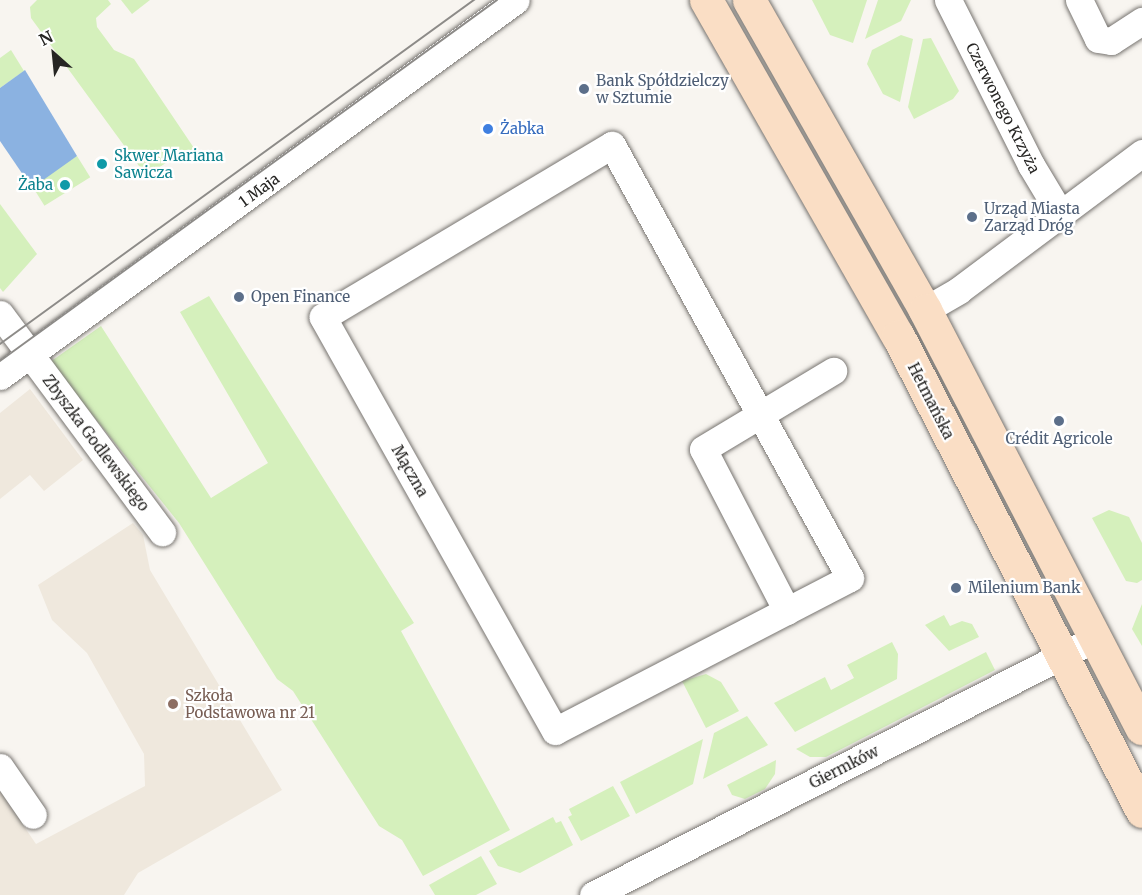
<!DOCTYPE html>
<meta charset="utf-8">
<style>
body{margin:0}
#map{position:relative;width:1142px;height:895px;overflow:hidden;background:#f8f5f0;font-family:Merriweather,serif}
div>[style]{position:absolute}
.built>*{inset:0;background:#efe8dd}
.green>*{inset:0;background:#d5f0bc;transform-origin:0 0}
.water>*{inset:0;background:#8bb2e1}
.roads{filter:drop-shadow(0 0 2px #777470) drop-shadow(0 0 2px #777470)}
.street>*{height:27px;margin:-13.5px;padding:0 13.5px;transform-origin:13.5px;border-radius:13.5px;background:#fff}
.secondary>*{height:33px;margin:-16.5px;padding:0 16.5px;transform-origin:16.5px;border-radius:16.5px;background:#fadec5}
.tram>*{height:1.5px;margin:-0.75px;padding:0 0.75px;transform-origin:0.75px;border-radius:0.75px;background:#8d8b88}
.dots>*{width:16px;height:16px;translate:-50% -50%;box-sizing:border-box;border:3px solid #fff;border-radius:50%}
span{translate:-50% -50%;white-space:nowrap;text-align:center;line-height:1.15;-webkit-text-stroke:4.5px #fff;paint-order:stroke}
.service-label{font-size:15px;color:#4e5e75}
.left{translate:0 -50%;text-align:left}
.street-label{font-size:15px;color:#262523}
.shop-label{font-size:15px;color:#366cbe}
.culture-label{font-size:15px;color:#0d838f}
.right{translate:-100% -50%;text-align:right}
.education-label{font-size:15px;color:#785e54}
.north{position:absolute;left:24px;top:24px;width:60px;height:60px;-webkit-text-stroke:4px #fff;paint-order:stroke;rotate:333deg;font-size:16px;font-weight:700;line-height:24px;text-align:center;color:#262523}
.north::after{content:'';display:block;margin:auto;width:21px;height:27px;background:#262523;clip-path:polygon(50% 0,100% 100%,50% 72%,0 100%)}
</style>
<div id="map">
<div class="built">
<i style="clip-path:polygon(30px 389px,83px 460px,44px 491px,30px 475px,0 499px,0 413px)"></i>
<i style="clip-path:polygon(133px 523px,143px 535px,150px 570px,282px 790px,138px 873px,124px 895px,0 895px,0 791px,36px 844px,145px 786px,144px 754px,87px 653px,52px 620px,38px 585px)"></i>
</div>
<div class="green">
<i style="clip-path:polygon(37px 0,108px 0,111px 4px,96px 18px,97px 27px,114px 50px,134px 59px,196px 151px,175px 161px,172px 159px,152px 172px,139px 166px,31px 18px,30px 7px)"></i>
<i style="clip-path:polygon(121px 0,150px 0,132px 14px)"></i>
<i style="clip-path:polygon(812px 0,867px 0,853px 43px,830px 35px)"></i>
<i style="clip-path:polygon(878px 0,911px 0,901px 21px,865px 39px)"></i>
<i style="clip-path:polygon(901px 35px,913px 39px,900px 102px,883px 94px,867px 64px,872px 50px)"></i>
<i style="clip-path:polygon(931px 38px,959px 91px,953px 99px,914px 119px,908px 107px,923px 39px)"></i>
<i style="clip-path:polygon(11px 50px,24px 71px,0 88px,0 58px)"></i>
<i style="left:77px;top:156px;width:25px;height:54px;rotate:58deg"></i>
<i style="clip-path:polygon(0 204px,37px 254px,3px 292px,0 288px)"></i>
<i style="clip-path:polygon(209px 296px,414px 623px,401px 631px,510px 830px,423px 876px,402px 840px,379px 826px,293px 691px,277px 679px,179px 523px,50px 362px,101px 326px,211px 498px,268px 463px,180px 312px)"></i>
<i style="clip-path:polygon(1109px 510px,1129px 517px,1142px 543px,1142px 580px,1137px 583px,1126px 581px,1092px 518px)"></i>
<i style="clip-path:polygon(1142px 604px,1142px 646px,1132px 629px)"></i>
<i style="clip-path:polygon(944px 615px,950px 626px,962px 621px,972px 624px,979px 637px,949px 651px,925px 625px)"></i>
<i style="clip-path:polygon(892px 642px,898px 654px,897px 679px,795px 732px,774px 703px,825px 677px,831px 690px,854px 678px,847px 665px)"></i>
<i style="clip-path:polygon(986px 652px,995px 670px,826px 757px,810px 757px,796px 749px)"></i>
<i style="clip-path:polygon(706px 674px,721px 682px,739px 711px,706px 728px,682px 681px)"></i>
<i style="clip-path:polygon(747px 716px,768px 745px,703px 779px,714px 733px)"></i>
<i style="clip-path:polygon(703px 739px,693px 784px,636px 814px,620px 782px)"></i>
<i style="clip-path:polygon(776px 760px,775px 774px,765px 789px,745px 799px,732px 795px,727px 785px)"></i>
<i style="clip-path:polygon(613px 786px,630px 816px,581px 841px,568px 817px,572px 815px,569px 809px)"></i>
<i style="clip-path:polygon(553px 817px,556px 823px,561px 821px,573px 845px,520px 873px,498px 866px,489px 851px)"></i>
<i style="clip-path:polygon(481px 856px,497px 884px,476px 895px,435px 895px,429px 885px)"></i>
</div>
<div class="water">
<i style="clip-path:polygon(25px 70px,77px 156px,32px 188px,0 141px,0 88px)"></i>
</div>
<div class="roads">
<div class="street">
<i style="left:948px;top:0;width:185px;rotate:63.3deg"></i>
<i style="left:1031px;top:165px;width:58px;rotate:59deg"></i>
<i style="left:1079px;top:0;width:43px;rotate:64deg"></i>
<i style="left:1098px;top:39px;width:13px;rotate:9deg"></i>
<i style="left:1111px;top:41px;width:37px;rotate:-33deg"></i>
<i style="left:612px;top:145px;width:494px;rotate:61.2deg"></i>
<i style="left:850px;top:578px;width:332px;rotate:152.6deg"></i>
<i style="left:555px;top:731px;width:475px;rotate:-119.3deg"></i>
<i style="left:323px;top:317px;width:336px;rotate:-30.8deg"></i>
<i style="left:925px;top:310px;width:39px;rotate:-30deg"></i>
<i style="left:959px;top:290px;width:229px;rotate:-36.8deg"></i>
<i style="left:0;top:314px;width:272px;rotate:53.4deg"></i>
<i style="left:0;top:376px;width:638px;rotate:-36.08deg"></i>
<i style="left:787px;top:611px;width:182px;rotate:-117.4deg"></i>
<i style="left:703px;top:449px;width:152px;rotate:-31deg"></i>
<i style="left:0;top:767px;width:58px;rotate:55.5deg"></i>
<i style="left:593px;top:895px;width:565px;rotate:-27.06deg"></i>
</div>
<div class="secondary">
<i style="left:706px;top:0;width:387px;rotate:60.3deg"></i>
<i style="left:898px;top:336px;width:534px;rotate:62.81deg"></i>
<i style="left:749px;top:0;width:356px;rotate:60.4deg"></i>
<i style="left:925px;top:310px;width:471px;rotate:62.6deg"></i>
</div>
</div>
<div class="tram">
<i style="left:0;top:344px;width:586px;rotate:-35.97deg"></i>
<i style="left:0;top:361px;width:614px;rotate:-35.99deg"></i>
</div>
<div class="dots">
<i style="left:584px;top:89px;background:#5c6f8a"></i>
<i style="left:488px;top:129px;background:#3f7fe0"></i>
<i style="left:102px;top:164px;background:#0f9aa8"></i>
<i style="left:65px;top:185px;background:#0f9aa8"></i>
<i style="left:972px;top:217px;background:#5c6f8a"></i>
<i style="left:239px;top:297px;background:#5c6f8a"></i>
<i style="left:1059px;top:421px;background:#5c6f8a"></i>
<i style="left:956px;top:588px;background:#5c6f8a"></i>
<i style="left:173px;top:704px;background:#8d6e63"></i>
</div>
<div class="service-label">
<span class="left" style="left:596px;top:89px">Bank Spółdzielczy<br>w Sztumie</span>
<span class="left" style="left:984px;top:217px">Urząd Miasta<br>Zarząd Dróg</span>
<span class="left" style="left:251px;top:297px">Open Finance</span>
<span style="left:1059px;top:439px">Crédit Agricole</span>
<span class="left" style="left:968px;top:588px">Milenium Bank</span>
</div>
<div class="street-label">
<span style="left:1003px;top:108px;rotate:63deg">Czerwonego Krzyża</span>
<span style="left:259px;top:190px;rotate:-36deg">1 Maja</span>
<span style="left:931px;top:401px;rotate:63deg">Hetmańska</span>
<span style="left:96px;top:443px;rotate:53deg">Zbyszka Godlewskiego</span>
<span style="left:410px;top:471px;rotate:60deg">Mączna</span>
<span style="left:844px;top:767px;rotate:-27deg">Giermków</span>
</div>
<div class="shop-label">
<span class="left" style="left:500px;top:129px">Żabka</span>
</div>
<div class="culture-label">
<span class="left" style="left:114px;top:164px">Skwer Mariana<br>Sawicza</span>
<span class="right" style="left:53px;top:185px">Żaba</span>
</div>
<div class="education-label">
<span class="left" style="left:185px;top:704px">Szkoła<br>Podstawowa nr 21</span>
</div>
<div class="north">N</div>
</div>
